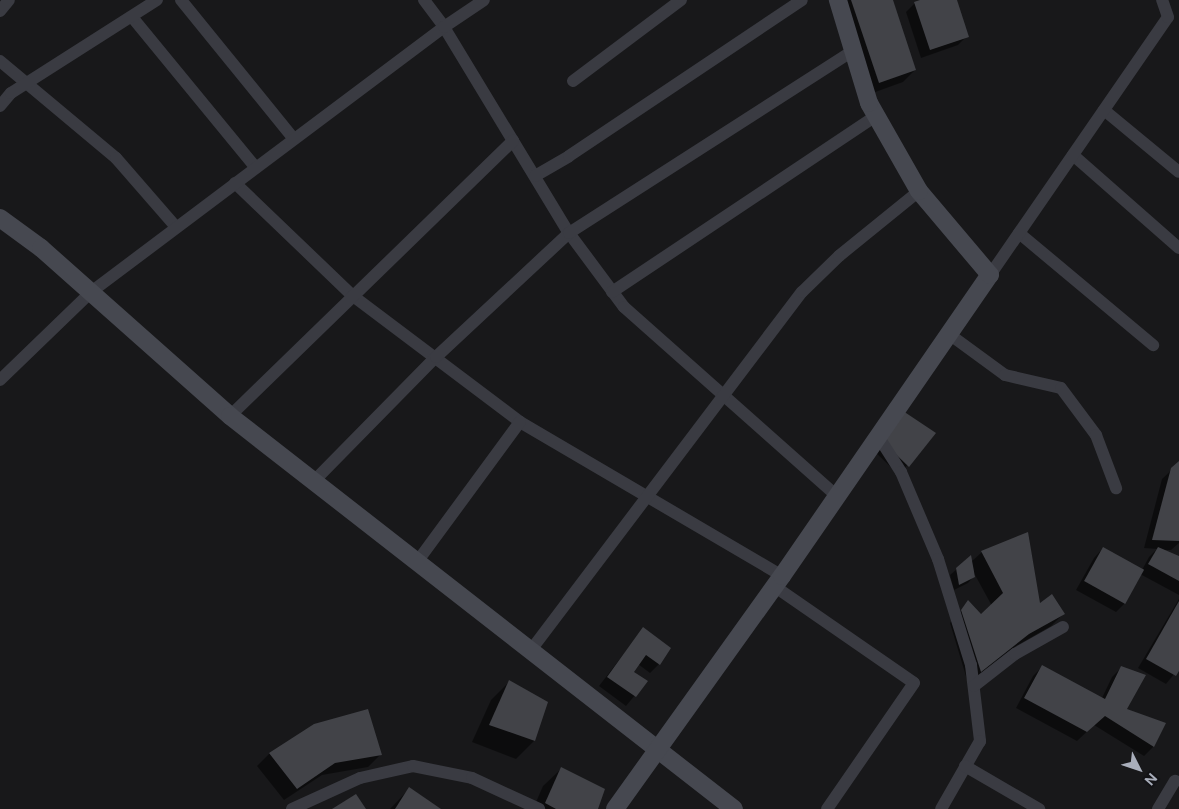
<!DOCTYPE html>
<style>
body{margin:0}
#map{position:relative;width:1179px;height:809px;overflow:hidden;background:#18181a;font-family:Figtree,sans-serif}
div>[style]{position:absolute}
.shadow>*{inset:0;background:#0007}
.building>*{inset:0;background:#424348;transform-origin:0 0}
.street>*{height:12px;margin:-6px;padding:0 6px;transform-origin:6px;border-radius:6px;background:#3a3b42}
.secondary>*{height:18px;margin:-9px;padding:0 9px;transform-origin:9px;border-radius:9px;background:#464850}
span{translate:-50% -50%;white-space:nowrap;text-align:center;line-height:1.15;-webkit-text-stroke:4px #131316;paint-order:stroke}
.north{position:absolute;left:1114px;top:744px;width:50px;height:50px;-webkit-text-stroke:4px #131316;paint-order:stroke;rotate:131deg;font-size:14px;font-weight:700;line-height:20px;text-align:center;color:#a9aebb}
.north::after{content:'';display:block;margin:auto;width:18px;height:22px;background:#a9aebb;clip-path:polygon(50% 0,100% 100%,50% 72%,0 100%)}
</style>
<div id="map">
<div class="shadow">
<i style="clip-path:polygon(845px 0,891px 0,915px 70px,903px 82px,867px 95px)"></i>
<i style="clip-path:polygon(924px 0,955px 0,967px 36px,958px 45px,921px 58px,906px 12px,915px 3px)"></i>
<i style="clip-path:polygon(934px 433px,899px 475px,872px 449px)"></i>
<i style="clip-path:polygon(1179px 463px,1179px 543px,1171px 550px,1162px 550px,1179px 557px,1179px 595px,1140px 574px,1125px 603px,1116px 612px,1076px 590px,1094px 558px,1103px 548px,1142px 570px,1149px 557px,1157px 549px,1144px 548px,1162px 479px)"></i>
<i style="clip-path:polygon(982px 552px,1039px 606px,1063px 614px,1051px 626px,1016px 646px,968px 683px,950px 623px,968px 602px,981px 616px,992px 606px,975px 575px,968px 583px,954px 590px,950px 575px,957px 569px,971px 562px)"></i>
<i style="clip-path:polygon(1179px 599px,1179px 668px,1166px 684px,1138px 668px)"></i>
<i style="clip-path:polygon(643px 629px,659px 664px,650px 673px,638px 664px,632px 672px,646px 682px,626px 706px,599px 686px)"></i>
<i style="clip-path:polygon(1042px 667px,1102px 698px,1112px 677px,1121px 668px,1125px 709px,1164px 723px,1153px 747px,1144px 756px,1094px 725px,1077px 741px,1016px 708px,1033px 676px)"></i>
<i style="clip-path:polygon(509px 682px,547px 703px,534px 741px,516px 759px,472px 742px,491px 700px)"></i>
<i style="clip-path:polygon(315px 725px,381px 754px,368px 767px,322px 775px,284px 800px,257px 766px,269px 754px)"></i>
<i style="clip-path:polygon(561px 769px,597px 809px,533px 809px,543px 786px)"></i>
<i style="clip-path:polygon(409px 789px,438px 809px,390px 809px)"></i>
</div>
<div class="building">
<i style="clip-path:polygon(851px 0,893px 0,916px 70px,879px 83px)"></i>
<i style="clip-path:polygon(920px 0,957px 0,969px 37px,930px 50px,914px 2px)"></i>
<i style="clip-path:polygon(903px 411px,936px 433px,909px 467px,880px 439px)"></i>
<i style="clip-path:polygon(1179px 461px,1179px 541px,1152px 540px,1171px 468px)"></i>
<i style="clip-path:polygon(1028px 532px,1040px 603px,1052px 594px,1065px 614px,1029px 634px,981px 672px,961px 610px,968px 600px,981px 614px,1003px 593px,981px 551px)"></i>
<i style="left:1103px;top:547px;width:47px;height:39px;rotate:29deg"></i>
<i style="clip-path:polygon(1158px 547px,1179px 556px,1179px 581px,1148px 564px)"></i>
<i style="clip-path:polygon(971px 555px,975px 577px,959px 585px,956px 568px)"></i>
<i style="clip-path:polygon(1179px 601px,1179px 671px,1176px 676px,1146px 659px)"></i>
<i style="clip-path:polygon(643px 627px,671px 648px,660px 665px,646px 655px,634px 672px,648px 681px,636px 697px,607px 677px)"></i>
<i style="clip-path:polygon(1042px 665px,1105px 699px,1121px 666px,1146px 675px,1127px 709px,1166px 723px,1154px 747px,1105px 716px,1087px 732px,1024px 698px)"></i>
<i style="clip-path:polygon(509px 680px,548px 702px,535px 741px,489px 725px)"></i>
<i style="clip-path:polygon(368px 709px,382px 755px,335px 763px,297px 789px,269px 753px,314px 724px)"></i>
<i style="clip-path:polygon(561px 767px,605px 789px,598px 809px,556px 809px,545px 803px)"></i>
<i style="clip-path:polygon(409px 787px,441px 809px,395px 809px)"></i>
<i style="clip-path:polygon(356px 794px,366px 809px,332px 809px)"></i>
</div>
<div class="street">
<i style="left:181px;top:0;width:179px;rotate:50.9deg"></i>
<i style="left:424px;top:0;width:34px;rotate:53deg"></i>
<i style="left:444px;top:27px;width:241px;rotate:58.8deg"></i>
<i style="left:569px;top:233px;width:92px;rotate:53.4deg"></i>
<i style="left:624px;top:307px;width:285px;rotate:41.6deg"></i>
<i style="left:0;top:11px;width:14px;rotate:-51deg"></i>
<i style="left:132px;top:17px;width:195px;rotate:50.6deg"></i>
<i style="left:0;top:61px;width:151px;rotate:39.9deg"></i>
<i style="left:116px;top:158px;width:91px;rotate:49deg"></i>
<i style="left:573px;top:81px;width:135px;rotate:-36.9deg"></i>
<i style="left:0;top:106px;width:17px;rotate:-50deg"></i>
<i style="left:11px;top:93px;width:173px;rotate:-32.5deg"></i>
<i style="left:1104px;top:110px;width:97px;rotate:39.6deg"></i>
<i style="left:1073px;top:155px;width:141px;rotate:41.3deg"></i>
<i style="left:535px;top:176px;width:39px;rotate:-30deg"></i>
<i style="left:569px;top:156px;width:280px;rotate:-33.8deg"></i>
<i style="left:235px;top:183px;width:163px;rotate:43.8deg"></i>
<i style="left:353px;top:296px;width:209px;rotate:37deg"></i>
<i style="left:520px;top:422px;width:304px;rotate:30.4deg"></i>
<i style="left:1019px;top:233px;width:175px;rotate:39.9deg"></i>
<i style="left:990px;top:275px;width:313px;rotate:-55.4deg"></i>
<i style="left:1168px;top:17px;width:18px;rotate:-109deg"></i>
<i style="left:612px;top:292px;width:317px;rotate:-33.7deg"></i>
<i style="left:949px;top:334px;width:69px;rotate:36.2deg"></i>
<i style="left:1005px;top:375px;width:57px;rotate:13.1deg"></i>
<i style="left:1061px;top:388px;width:59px;rotate:53.3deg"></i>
<i style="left:1096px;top:435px;width:57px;rotate:69.3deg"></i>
<i style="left:0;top:380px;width:127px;rotate:-44deg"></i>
<i style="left:91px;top:292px;width:441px;rotate:-36.9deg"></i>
<i style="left:444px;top:27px;width:48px;rotate:-34deg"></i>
<i style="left:230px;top:416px;width:395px;rotate:-44.2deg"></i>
<i style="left:878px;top:436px;width:43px;rotate:57.4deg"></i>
<i style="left:901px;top:472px;width:95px;rotate:67deg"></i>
<i style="left:938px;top:559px;width:111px;rotate:72.7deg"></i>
<i style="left:971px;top:665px;width:77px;rotate:83.2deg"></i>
<i style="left:980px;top:741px;width:78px;rotate:119.8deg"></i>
<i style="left:314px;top:481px;width:174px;rotate:-45.5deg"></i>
<i style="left:436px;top:357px;width:182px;rotate:-43deg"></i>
<i style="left:569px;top:233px;width:337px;rotate:-32.7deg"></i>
<i style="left:417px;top:562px;width:174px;rotate:-53.7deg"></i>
<i style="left:774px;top:586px;width:170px;rotate:34.7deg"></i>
<i style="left:914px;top:683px;width:153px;rotate:124.6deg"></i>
<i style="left:531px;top:650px;width:449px;rotate:-52.9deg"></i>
<i style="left:802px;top:292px;width:52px;rotate:-44.2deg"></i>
<i style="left:839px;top:256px;width:103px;rotate:-39.1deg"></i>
<i style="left:974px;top:686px;width:52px;rotate:-38deg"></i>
<i style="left:1015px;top:654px;width:55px;rotate:-29.4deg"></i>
<i style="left:965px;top:766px;width:86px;rotate:30.2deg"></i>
<i style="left:292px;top:809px;width:75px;rotate:-24.5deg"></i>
<i style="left:360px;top:778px;width:54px;rotate:-12.8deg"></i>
<i style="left:413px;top:766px;width:60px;rotate:11.5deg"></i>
<i style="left:472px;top:778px;width:74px;rotate:24.8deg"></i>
<i style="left:1158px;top:809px;width:33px;rotate:-59deg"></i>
</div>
<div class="secondary">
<i style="left:0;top:218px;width:51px;rotate:36.2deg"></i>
<i style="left:41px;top:248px;width:253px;rotate:41.6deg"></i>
<i style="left:230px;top:416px;width:639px;rotate:37.95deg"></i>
<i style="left:615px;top:809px;width:287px;rotate:-54.4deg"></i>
<i style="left:782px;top:576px;width:366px;rotate:-55.4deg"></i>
<i style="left:990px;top:275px;width:110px;rotate:-130.2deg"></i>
<i style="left:919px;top:191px;width:101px;rotate:-119.6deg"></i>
<i style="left:869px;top:103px;width:108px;rotate:-106.8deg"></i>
</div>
<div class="north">N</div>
</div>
